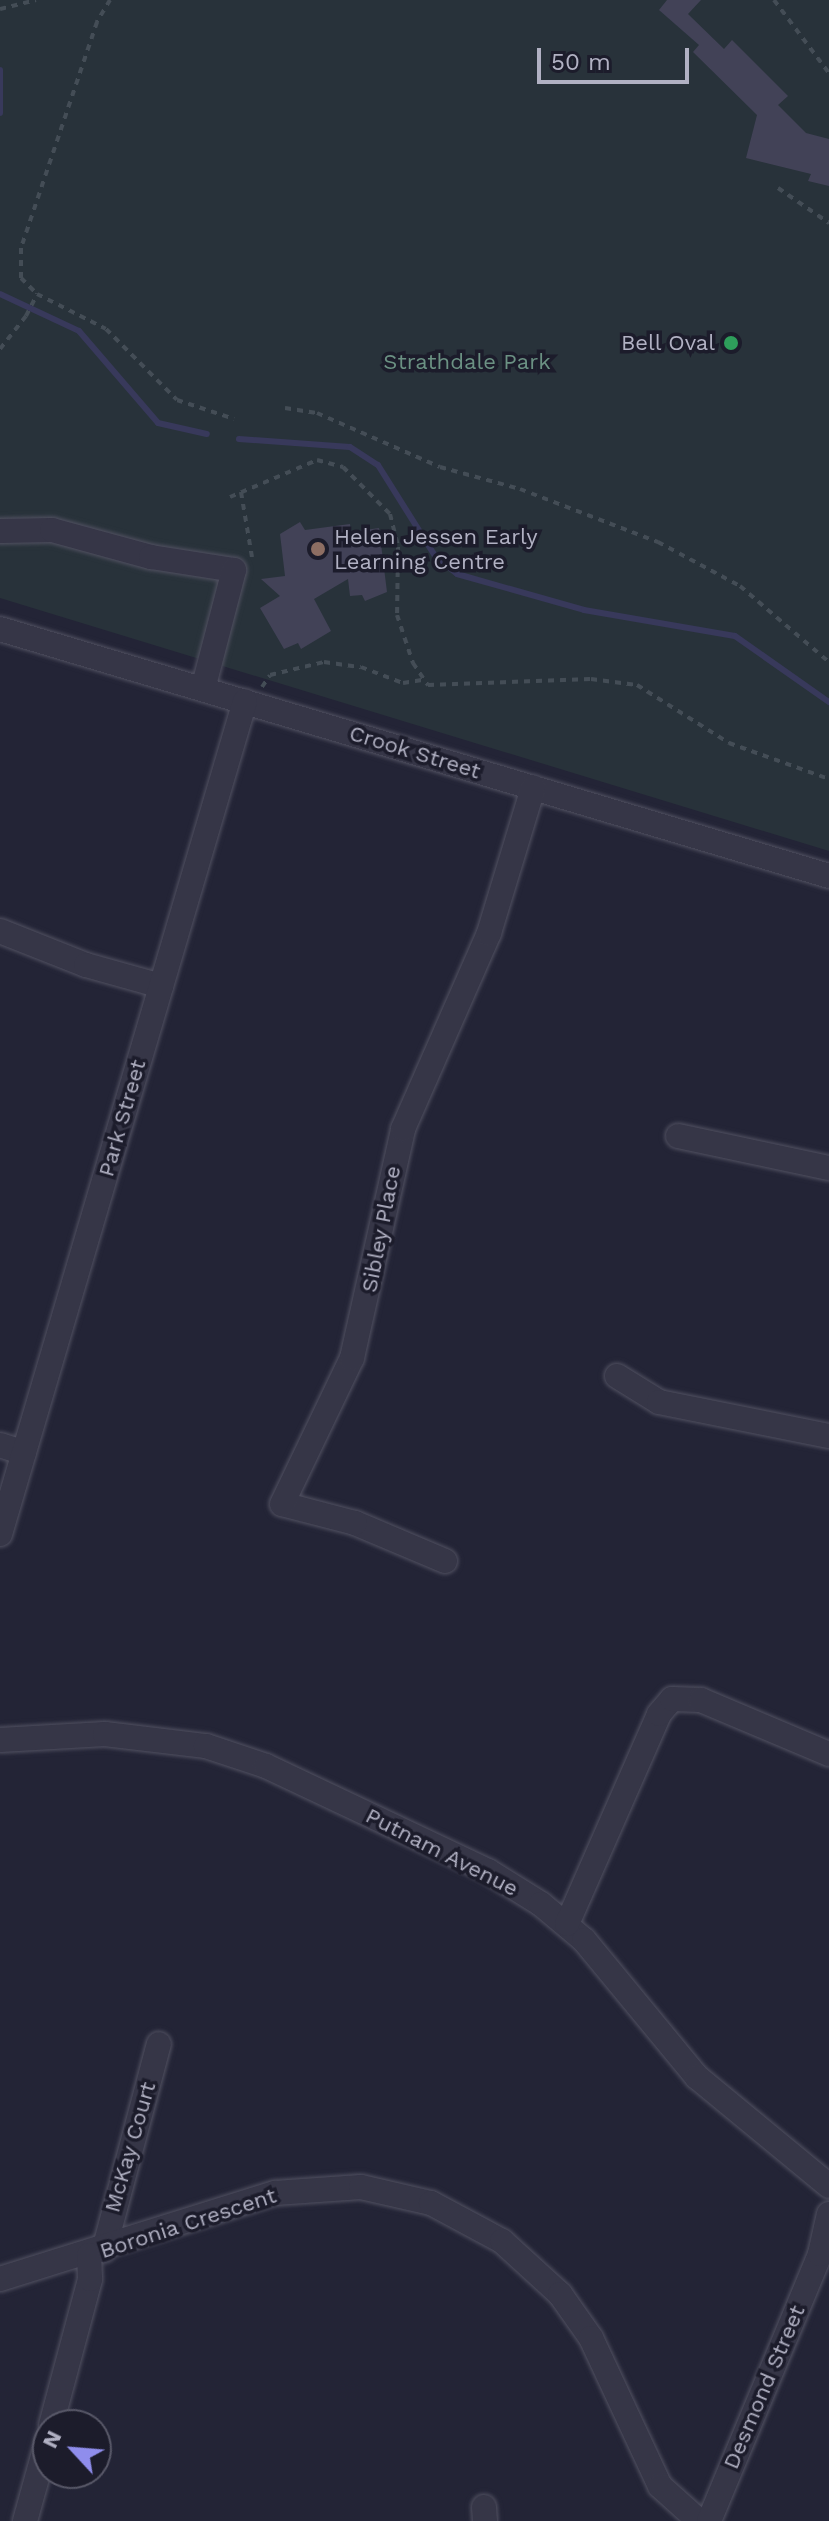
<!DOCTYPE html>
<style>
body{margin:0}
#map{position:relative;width:829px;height:2521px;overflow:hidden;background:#232436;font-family:"Work Sans",sans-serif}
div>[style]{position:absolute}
.green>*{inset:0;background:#28323a}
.stream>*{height:6px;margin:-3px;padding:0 3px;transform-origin:3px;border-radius:3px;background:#38395b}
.building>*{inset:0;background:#424257}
.path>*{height:4px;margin-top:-2px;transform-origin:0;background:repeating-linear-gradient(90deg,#444d56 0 6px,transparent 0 12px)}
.roads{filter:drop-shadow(0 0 2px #515161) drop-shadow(0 0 2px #515161)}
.minor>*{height:24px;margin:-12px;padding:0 12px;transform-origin:12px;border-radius:12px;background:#363647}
.dots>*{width:22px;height:22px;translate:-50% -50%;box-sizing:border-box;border:4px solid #1c1c2b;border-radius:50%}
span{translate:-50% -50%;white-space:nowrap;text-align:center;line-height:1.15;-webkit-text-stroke:7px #1c1c2b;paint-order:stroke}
.poi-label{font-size:22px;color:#b1b1c3}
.right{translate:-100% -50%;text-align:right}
.left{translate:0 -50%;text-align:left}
.park-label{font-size:22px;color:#6b9183}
.street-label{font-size:22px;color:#b1b1c3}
.north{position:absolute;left:32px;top:2409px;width:80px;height:80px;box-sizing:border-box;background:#1c1c2b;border:2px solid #585868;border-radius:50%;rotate:296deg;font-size:22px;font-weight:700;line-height:32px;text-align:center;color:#b1b1c3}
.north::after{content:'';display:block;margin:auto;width:28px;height:36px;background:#8f8dec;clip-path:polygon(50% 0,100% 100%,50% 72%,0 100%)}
.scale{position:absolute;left:537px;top:48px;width:152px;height:36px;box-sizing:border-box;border:4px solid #b1b1c3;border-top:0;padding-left:10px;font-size:24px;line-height:28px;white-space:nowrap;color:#b1b1c3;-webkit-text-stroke:6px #1c1c2b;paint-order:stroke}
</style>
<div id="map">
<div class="green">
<i style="clip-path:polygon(0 0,829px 0,829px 851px,0 598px)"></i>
</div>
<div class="stream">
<i style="left:0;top:70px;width:43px;rotate:90deg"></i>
<i style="left:0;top:294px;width:87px;rotate:25.1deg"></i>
<i style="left:79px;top:331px;width:121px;rotate:49.3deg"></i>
<i style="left:158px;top:423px;width:50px;rotate:12.7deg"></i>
<i style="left:239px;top:439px;width:111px;rotate:4.1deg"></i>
<i style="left:350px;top:447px;width:33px;rotate:33deg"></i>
<i style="left:378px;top:465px;width:107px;rotate:57.9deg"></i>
<i style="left:435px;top:556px;width:28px;rotate:39deg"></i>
<i style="left:457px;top:574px;width:132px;rotate:15.8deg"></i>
<i style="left:584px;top:610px;width:153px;rotate:9.8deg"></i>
<i style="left:735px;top:636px;width:115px;rotate:35.1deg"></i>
</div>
<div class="building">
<i style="clip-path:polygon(667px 0,701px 0,688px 14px,724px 49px,732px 40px,788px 96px,778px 105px,806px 133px,829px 139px,829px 186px,808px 181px,811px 174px,746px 158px,757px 115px,693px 52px,699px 45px,659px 10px)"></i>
<i style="clip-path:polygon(300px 522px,305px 530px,350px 524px,351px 532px,379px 528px,387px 592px,365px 601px,362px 595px,350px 596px,348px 579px,314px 599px,331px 631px,301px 649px,298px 643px,284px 649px,260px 608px,280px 596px,261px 579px,285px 576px,280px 534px)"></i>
</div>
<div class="path">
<i style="left:110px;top:0;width:26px;rotate:121deg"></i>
<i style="left:97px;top:22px;width:238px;rotate:108.6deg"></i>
<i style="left:21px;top:248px;width:30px;rotate:90deg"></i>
<i style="left:21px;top:278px;width:23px;rotate:45deg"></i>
<i style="left:37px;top:294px;width:77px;rotate:26.9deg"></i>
<i style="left:106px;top:329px;width:100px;rotate:45deg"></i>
<i style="left:177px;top:400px;width:60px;rotate:18.4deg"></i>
<i style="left:774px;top:0;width:91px;rotate:53deg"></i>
<i style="left:0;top:9px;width:37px;rotate:-14deg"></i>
<i style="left:778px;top:188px;width:62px;rotate:34.5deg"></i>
<i style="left:0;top:349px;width:42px;rotate:-51.8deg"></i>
<i style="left:26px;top:316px;width:25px;rotate:-63deg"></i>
<i style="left:285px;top:408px;width:32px;rotate:9deg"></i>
<i style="left:317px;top:413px;width:134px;rotate:23.7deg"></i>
<i style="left:440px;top:467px;width:83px;rotate:15.4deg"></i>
<i style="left:520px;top:489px;width:148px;rotate:21deg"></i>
<i style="left:658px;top:542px;width:93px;rotate:28.2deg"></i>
<i style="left:740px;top:586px;width:117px;rotate:40.5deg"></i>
<i style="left:241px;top:492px;width:66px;rotate:80.4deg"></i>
<i style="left:230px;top:497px;width:95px;rotate:-23deg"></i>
<i style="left:317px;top:460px;width:27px;rotate:15deg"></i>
<i style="left:343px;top:467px;width:66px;rotate:45deg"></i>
<i style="left:390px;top:514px;width:34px;rotate:76deg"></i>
<i style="left:398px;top:547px;width:68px;rotate:90.8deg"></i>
<i style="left:397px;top:615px;width:51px;rotate:71.6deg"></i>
<i style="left:413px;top:663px;width:27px;rotate:56deg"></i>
<i style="left:428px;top:685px;width:163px;rotate:-2.1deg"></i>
<i style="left:591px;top:679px;width:46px;rotate:7.4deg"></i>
<i style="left:637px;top:685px;width:109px;rotate:32.2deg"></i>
<i style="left:729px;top:743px;width:106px;rotate:19.8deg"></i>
<i style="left:262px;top:687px;width:14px;rotate:-56deg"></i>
<i style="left:270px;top:675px;width:56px;rotate:-13.5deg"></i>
<i style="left:324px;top:662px;width:37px;rotate:8deg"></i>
<i style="left:361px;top:667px;width:45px;rotate:20.9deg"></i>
<i style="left:403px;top:683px;width:19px;rotate:-9deg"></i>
</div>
<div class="roads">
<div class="minor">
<i style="left:0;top:531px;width:52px;rotate:-1.1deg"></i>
<i style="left:52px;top:530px;width:103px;rotate:15.3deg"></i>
<i style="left:151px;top:557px;width:84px;rotate:8.9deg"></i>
<i style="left:234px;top:570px;width:123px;rotate:104.6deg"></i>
<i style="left:0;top:629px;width:865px;rotate:16.59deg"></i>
<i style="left:0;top:931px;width:92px;rotate:21.6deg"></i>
<i style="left:86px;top:965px;width:78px;rotate:15.6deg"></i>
<i style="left:678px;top:1136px;width:154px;rotate:12deg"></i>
<i style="left:617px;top:1376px;width:49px;rotate:31.8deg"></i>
<i style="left:659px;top:1402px;width:173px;rotate:11.3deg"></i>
<i style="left:0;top:1445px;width:25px;rotate:18deg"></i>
<i style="left:0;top:1534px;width:868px;rotate:-73.61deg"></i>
<i style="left:445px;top:1561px;width:98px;rotate:-157.1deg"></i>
<i style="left:355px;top:1523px;width:75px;rotate:-165.4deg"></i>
<i style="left:282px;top:1504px;width:162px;rotate:-64.4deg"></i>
<i style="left:352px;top:1358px;width:235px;rotate:-77.4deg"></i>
<i style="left:403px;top:1129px;width:214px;rotate:-66.3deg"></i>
<i style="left:489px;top:933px;width:152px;rotate:-73.1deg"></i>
<i style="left:0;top:1740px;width:105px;rotate:-3.3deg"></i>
<i style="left:105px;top:1734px;width:102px;rotate:6.8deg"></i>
<i style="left:206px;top:1746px;width:63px;rotate:18.4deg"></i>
<i style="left:266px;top:1766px;width:246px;rotate:25.3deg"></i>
<i style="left:488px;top:1871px;width:62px;rotate:31.9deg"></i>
<i style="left:541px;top:1904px;width:56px;rotate:39.9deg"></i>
<i style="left:584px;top:1940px;width:178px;rotate:50.5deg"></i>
<i style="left:697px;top:2077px;width:171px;rotate:39.5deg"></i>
<i style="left:567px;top:1924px;width:229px;rotate:-66.3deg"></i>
<i style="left:659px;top:1714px;width:20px;rotate:-49deg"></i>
<i style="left:672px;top:1699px;width:29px;rotate:2deg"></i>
<i style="left:701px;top:1700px;width:139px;rotate:22.9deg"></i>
<i style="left:104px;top:2250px;width:213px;rotate:-75.1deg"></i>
<i style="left:0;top:2279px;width:288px;rotate:-17.4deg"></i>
<i style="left:275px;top:2193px;width:86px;rotate:-4deg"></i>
<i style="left:361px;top:2187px;width:72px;rotate:12.9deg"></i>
<i style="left:431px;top:2203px;width:81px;rotate:28.2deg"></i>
<i style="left:502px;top:2241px;width:79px;rotate:42.4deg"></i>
<i style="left:560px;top:2294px;width:54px;rotate:54.8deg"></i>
<i style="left:591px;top:2338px;width:163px;rotate:65deg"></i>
<i style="left:660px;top:2486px;width:52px;rotate:41.9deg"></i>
<i style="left:51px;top:2425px;width:151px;rotate:-75deg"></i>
<i style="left:90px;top:2279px;width:24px;rotate:-92deg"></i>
<i style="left:484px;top:2507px;width:14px;rotate:86deg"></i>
<i style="left:25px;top:2521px;width:86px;rotate:-74.5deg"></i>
<i style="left:709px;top:2521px;width:289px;rotate:-67.4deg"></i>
<i style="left:820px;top:2254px;width:41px;rotate:-77.3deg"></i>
</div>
</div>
<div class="dots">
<i style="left:731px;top:343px;background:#2e9e5b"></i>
<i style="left:318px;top:549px;background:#8d6e63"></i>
</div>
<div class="poi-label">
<span class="right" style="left:715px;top:343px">Bell Oval</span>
<span class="left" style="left:334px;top:549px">Helen Jessen Early<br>Learning Centre</span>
</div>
<div class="park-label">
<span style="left:467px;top:362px">Strathdale Park</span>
</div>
<div class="street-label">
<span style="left:415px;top:752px;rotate:17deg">Crook Street</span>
<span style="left:122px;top:1118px;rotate:-74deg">Park Street</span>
<span style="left:381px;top:1229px;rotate:-79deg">Sibley Place</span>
<span style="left:442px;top:1852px;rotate:27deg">Putnam Avenue</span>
<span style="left:130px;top:2147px;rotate:-74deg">McKay Court</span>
<span style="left:188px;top:2223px;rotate:-18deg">Boronia Crescent</span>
<span style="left:764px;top:2387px;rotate:-67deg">Desmond Street</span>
</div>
<div class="north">N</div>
<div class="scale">50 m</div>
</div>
